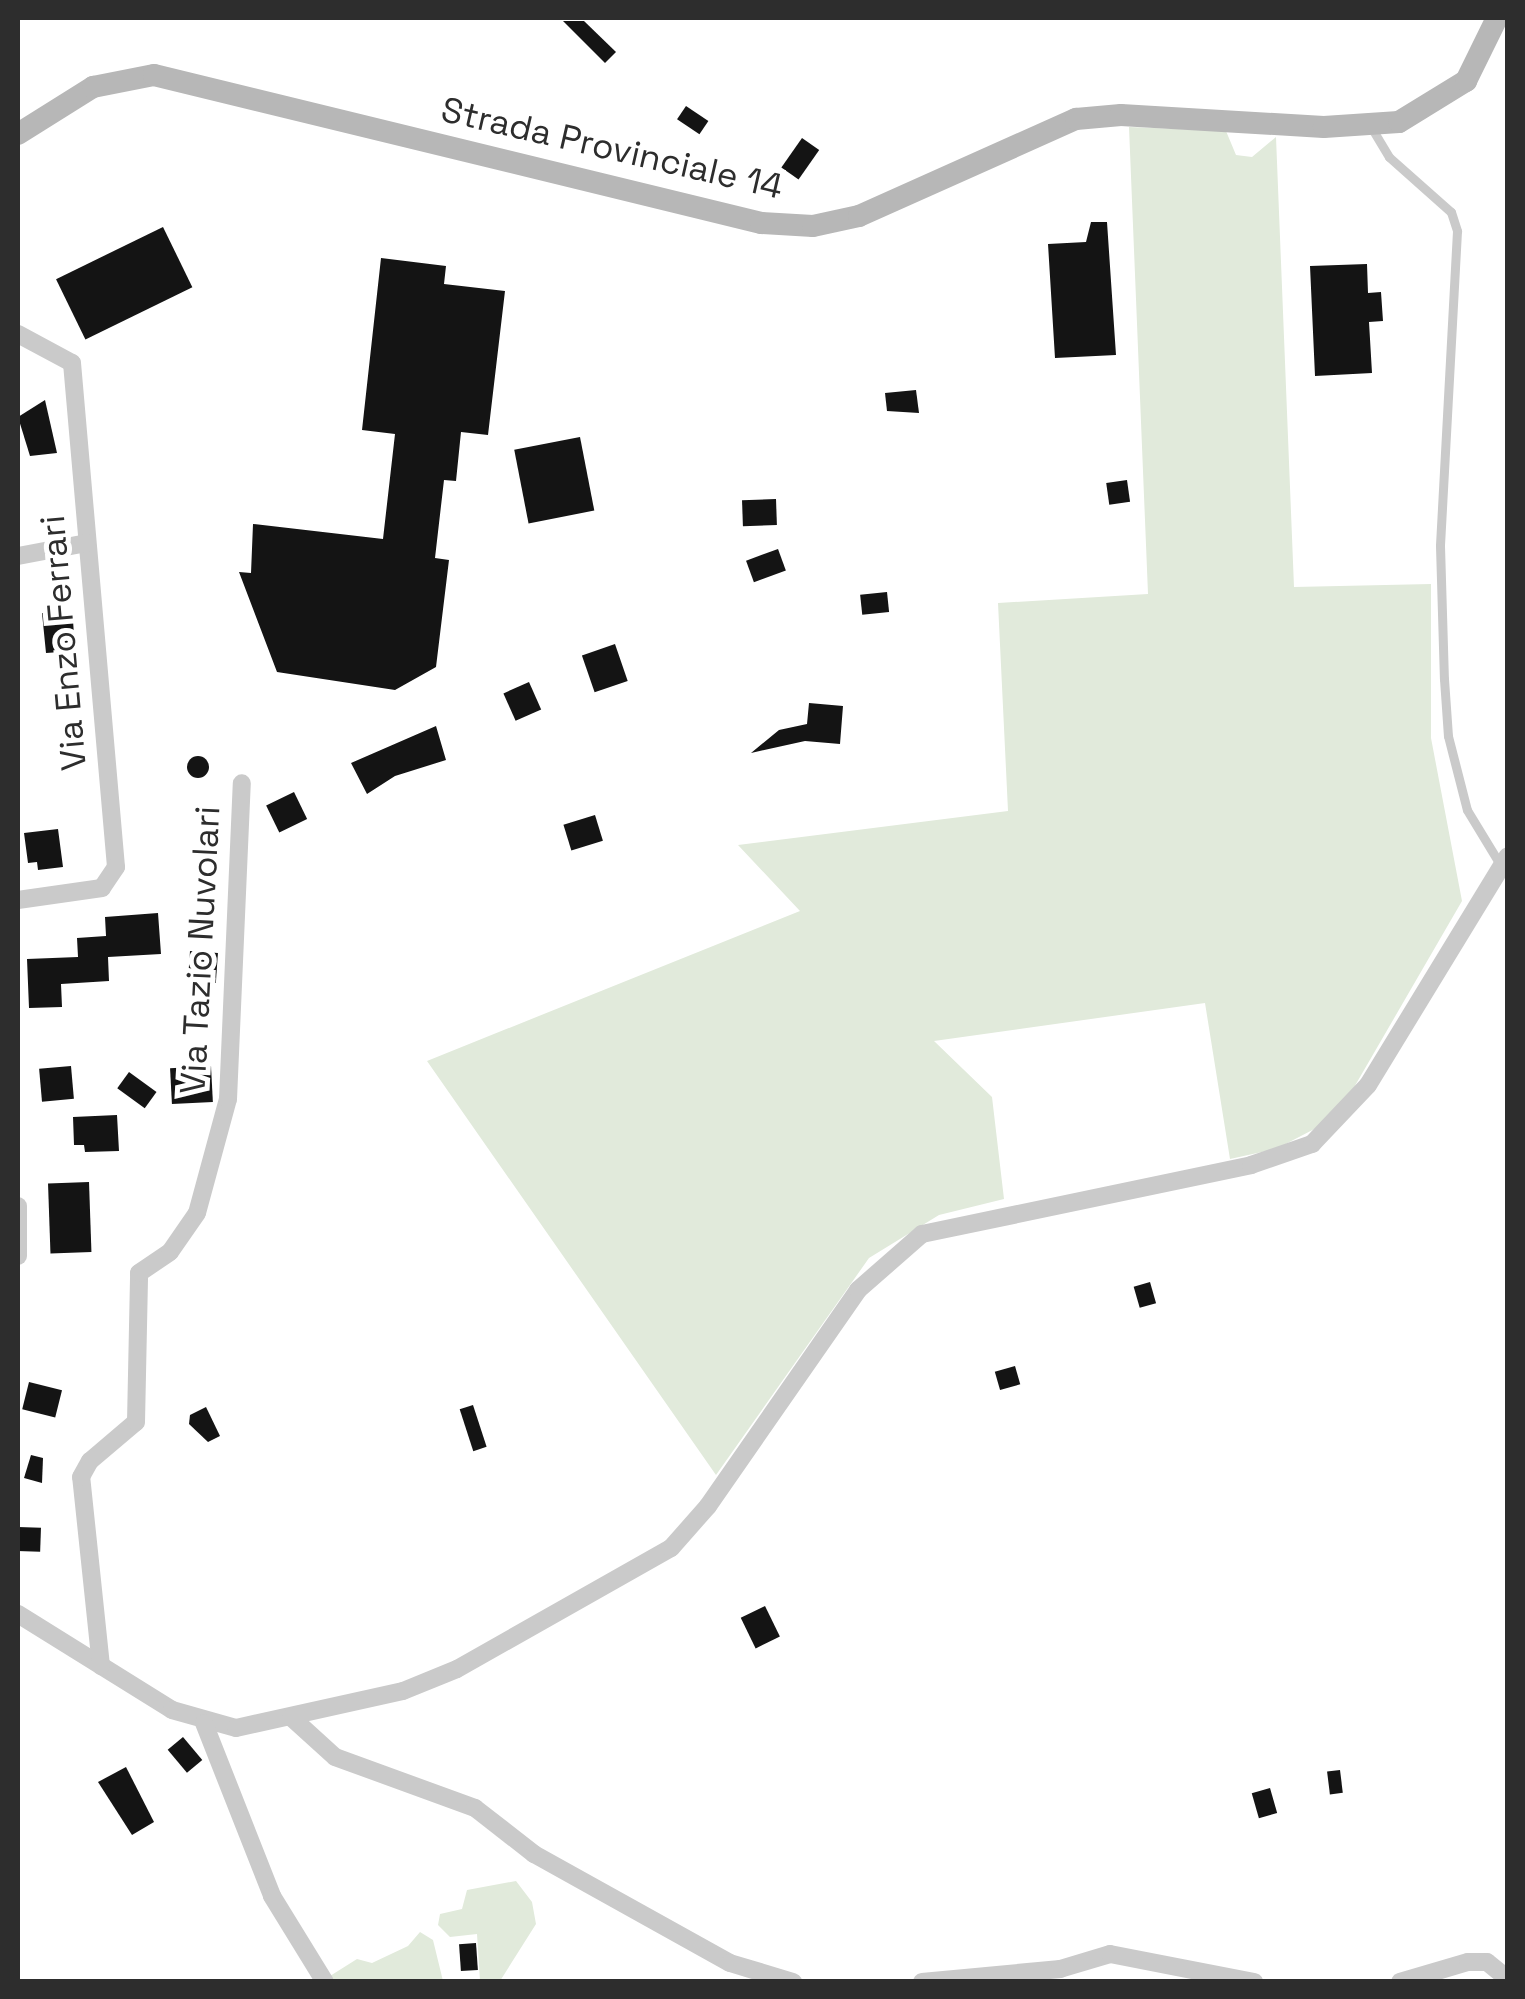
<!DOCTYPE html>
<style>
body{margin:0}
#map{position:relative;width:1525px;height:1999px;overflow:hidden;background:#fff;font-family:"Space Grotesk",sans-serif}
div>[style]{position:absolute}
.green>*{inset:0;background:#e1eadb}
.building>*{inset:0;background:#141414;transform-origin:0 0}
.round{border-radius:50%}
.service>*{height:9px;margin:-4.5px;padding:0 4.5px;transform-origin:4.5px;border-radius:4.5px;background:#cacaca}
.minor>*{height:18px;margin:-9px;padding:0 9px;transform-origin:9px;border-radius:9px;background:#cacaca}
.secondary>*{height:22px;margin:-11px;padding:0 11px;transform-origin:11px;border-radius:11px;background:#b7b7b7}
span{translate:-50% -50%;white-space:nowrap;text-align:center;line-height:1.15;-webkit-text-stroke:10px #fff;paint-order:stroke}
.street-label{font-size:35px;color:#2d2d2d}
.frame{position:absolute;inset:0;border:20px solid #2d2d2d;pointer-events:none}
</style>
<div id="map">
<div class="green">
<i style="clip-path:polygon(1129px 127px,1226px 131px,1236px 155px,1252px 157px,1276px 137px,1294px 587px,1431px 584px,1431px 738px,1462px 901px,1349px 1096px,1322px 1125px,1276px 1149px,1230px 1159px,1205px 1003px,934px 1041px,992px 1097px,1004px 1199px,939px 1215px,869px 1258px,716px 1475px,427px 1061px,800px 911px,738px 845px,1008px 811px,998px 603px,1148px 594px)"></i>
<i style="clip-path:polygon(516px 1881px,532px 1902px,536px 1924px,500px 1981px,480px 1981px,477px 1934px,450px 1937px,438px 1925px,440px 1914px,462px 1909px,467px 1890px)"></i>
<i style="clip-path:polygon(420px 1932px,433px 1940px,443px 1981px,334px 1981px,330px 1976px,357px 1959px,372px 1963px,408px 1946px)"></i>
</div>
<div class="building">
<i style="clip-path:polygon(563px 21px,584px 21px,616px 52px,605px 63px)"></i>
<i style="left:686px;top:106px;width:27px;height:16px;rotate:34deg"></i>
<i style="left:802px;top:138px;width:21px;height:36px;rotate:35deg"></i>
<i style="clip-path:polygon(1091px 222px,1107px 222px,1116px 355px,1055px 358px,1048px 244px,1086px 242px)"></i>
<i style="left:163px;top:227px;width:67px;height:119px;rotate:64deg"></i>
<i style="clip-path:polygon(381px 258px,446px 266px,444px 284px,505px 291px,488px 435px,461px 432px,456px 481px,444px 480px,435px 558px,449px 560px,436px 667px,395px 690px,277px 672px,239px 572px,251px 573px,253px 524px,383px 539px,395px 434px,362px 430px)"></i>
<i style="clip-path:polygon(1367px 264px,1368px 293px,1381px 292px,1383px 321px,1369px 322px,1372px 373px,1315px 376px,1310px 266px)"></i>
<i style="clip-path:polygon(916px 390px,919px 413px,887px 411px,885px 393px)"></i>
<i style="clip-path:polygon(45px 400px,57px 453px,30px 456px,18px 417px)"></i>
<i style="left:580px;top:437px;width:75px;height:67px;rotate:79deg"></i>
<i style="left:1127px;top:480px;width:22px;height:21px;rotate:82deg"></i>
<i style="left:776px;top:499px;width:26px;height:34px;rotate:88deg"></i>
<i style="left:778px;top:549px;width:23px;height:34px;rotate:70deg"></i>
<i style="left:887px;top:592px;width:20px;height:27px;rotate:84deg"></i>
<i style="clip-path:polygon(60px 612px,60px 621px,73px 620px,75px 651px,46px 653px,42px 613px)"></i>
<i style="left:615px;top:644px;width:39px;height:35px;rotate:71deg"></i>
<i style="left:529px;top:682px;width:30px;height:28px;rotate:66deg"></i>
<i style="clip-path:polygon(809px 703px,843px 706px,840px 744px,805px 741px,751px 753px,779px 730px,807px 724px)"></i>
<i style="clip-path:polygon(436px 726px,446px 760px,395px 776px,367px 794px,351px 763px)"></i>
<i class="round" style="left:187px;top:756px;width:22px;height:22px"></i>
<i style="left:294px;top:792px;width:30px;height:31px;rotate:64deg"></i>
<i style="left:595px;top:815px;width:27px;height:33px;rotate:73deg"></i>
<i style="clip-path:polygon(58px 829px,63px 867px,38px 870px,37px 862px,28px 863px,24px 833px)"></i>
<i style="clip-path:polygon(158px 913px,161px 954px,108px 957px,109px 981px,61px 984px,62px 1007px,29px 1008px,27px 959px,78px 957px,77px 938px,106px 936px,105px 917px)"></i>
<i style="left:190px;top:951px;width:28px;height:30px;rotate:4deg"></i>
<i style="left:71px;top:1066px;width:33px;height:32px;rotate:85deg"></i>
<i style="left:211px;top:1066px;width:36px;height:41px;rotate:87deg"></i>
<i style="left:129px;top:1072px;width:34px;height:20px;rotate:36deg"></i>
<i style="clip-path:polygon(117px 1115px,119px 1151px,85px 1152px,84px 1145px,74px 1145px,73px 1117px)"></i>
<i style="left:89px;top:1182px;width:70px;height:41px;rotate:88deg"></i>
<i style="left:1150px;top:1282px;width:22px;height:17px;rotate:74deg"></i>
<i style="left:1015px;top:1366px;width:19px;height:21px;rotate:74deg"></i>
<i style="left:29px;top:1382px;width:34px;height:28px;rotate:14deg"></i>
<i style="left:473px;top:1405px;width:44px;height:14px;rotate:72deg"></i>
<i style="clip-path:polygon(206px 1407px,220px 1436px,208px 1442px,189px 1424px,190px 1415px)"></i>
<i style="clip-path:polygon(31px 1455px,43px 1458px,42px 1483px,24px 1478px)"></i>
<i style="left:18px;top:1527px;width:23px;height:24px;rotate:2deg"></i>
<i style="left:765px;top:1606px;width:34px;height:27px;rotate:64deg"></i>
<i style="left:183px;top:1737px;width:30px;height:20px;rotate:50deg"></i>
<i style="clip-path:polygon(126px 1767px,154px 1822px,132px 1835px,98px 1782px)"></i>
<i style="left:1340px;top:1770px;width:23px;height:13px;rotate:83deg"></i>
<i style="left:1270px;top:1788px;width:26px;height:19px;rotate:74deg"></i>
<i style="left:476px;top:1943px;width:27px;height:17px;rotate:86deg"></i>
</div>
<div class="service">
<i style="left:1371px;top:127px;width:35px;rotate:59deg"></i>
<i style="left:1389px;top:157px;width:83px;rotate:41.6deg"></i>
<i style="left:1451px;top:212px;width:20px;rotate:72deg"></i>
<i style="left:1457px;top:231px;width:315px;rotate:93.1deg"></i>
<i style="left:1440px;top:546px;width:133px;rotate:88.3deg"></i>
<i style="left:1444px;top:679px;width:57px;rotate:86deg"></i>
<i style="left:1448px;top:736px;width:76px;rotate:75.6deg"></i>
<i style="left:1467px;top:810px;width:66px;rotate:58.7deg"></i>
</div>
<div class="minor">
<i style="left:18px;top:334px;width:61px;rotate:28.2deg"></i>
<i style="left:72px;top:363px;width:506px;rotate:85.01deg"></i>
<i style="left:116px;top:867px;width:25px;rotate:124deg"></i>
<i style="left:102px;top:888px;width:85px;rotate:171.9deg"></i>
<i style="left:18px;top:556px;width:70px;rotate:-10.7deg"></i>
<i style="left:18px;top:1206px;width:50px;rotate:90deg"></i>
<i style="left:18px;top:1614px;width:181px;rotate:31.9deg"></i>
<i style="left:172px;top:1710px;width:66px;rotate:15.7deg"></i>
<i style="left:236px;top:1728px;width:171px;rotate:-12.5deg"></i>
<i style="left:403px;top:1691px;width:58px;rotate:-22.2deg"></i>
<i style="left:457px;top:1669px;width:246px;rotate:-29.5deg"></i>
<i style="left:671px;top:1548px;width:56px;rotate:-48.6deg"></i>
<i style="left:708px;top:1506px;width:263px;rotate:-55.2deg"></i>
<i style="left:858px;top:1290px;width:85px;rotate:-41.2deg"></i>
<i style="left:922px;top:1234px;width:336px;rotate:-11.8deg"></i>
<i style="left:1251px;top:1165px;width:65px;rotate:-19deg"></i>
<i style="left:1312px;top:1144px;width:81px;rotate:-46.5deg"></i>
<i style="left:1368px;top:1085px;width:268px;rotate:-58.6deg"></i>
<i style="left:101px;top:1666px;width:190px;rotate:-96deg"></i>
<i style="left:81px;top:1477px;width:18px;rotate:-61deg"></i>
<i style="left:90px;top:1461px;width:60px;rotate:-40.3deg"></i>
<i style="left:136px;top:1422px;width:149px;rotate:-88.8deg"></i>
<i style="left:139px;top:1273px;width:37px;rotate:-34deg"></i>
<i style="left:170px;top:1252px;width:47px;rotate:-55.3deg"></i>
<i style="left:197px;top:1213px;width:118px;rotate:-74.8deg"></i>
<i style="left:228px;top:1099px;width:316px;rotate:-87.5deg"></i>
<i style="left:291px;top:1717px;width:59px;rotate:42.3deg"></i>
<i style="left:335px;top:1757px;width:149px;rotate:20deg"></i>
<i style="left:475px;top:1808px;width:75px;rotate:37.9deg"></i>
<i style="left:534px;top:1854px;width:224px;rotate:29.1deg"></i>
<i style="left:730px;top:1963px;width:66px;rotate:16.8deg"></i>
<i style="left:204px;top:1723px;width:186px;rotate:68.5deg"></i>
<i style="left:272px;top:1896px;width:101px;rotate:58.4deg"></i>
<i style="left:922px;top:1982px;width:139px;rotate:-5.4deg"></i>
<i style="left:1060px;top:1969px;width:52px;rotate:-16.7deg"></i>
<i style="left:1110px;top:1954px;width:147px;rotate:11deg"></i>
<i style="left:1400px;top:1982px;width:71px;rotate:-16.4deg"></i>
<i style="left:1468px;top:1962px;width:19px"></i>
<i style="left:1487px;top:1962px;width:27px;rotate:39deg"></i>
</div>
<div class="secondary">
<i style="left:18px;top:134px;width:89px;rotate:-32.1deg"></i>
<i style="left:93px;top:87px;width:62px;rotate:-11.1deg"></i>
<i style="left:154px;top:75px;width:625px;rotate:13.7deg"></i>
<i style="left:761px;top:223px;width:52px;rotate:3.3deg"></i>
<i style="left:813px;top:226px;width:47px;rotate:-12.3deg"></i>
<i style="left:859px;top:216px;width:238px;rotate:-24.1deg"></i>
<i style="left:1076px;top:119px;width:45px;rotate:-5.1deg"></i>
<i style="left:1121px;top:115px;width:203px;rotate:3.4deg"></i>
<i style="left:1324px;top:127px;width:75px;rotate:-3.8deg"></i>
<i style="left:1399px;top:122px;width:79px;rotate:-31.5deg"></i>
<i style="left:1466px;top:81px;width:70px;rotate:-63.8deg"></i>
</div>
<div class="street-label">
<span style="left:612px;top:148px;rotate:13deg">Strada Provinciale 14</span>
<span style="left:63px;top:643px;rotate:-95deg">Via Enzo Ferrari</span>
<span style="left:200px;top:950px;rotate:-87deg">Via Tazio Nuvolari</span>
</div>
<div class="frame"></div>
</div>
